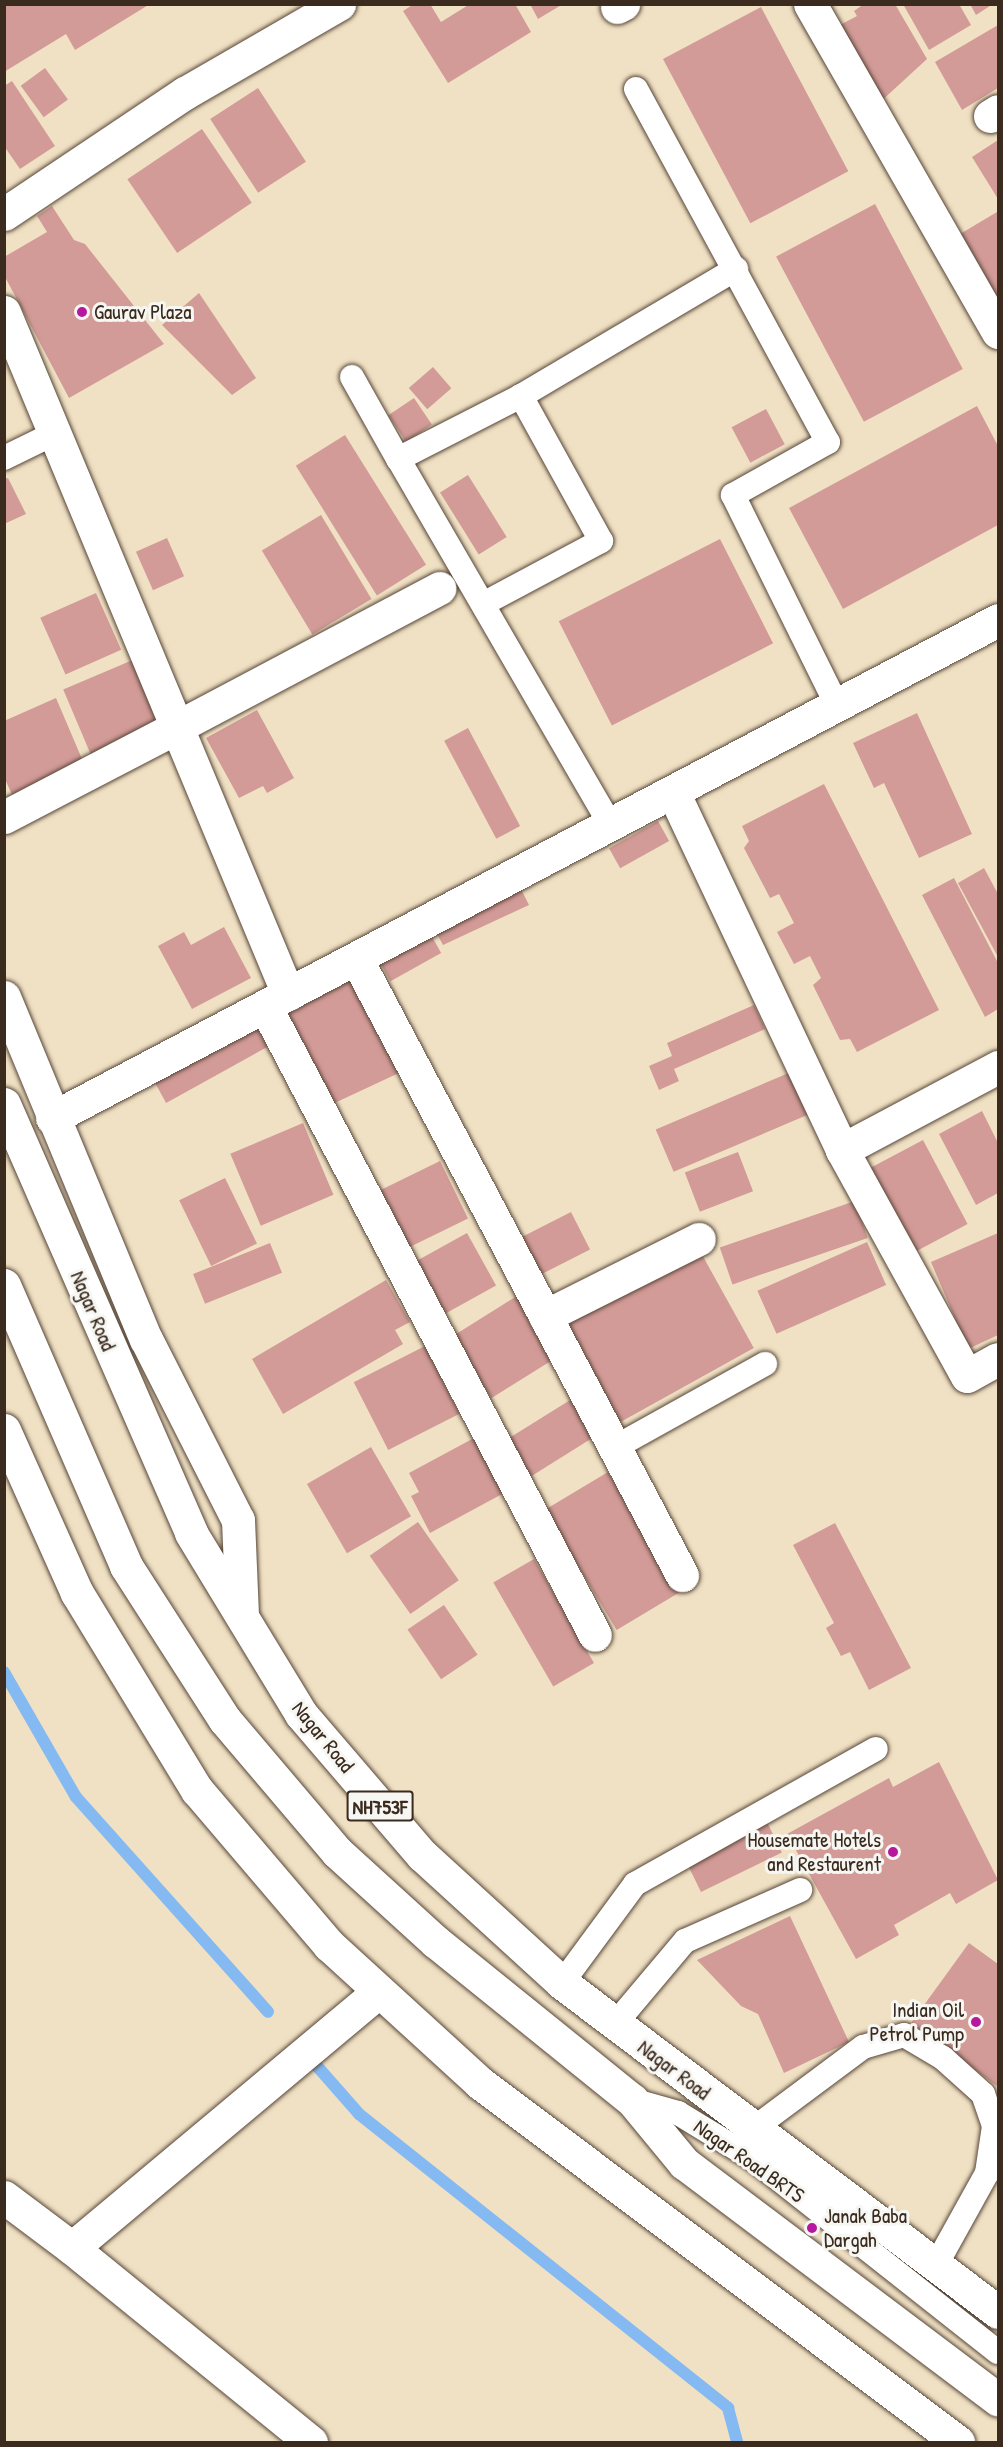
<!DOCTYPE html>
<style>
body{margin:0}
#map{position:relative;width:1003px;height:2447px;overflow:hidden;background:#f0e1c4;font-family:"Patrick Hand",sans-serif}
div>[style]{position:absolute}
.stream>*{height:12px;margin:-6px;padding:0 6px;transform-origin:6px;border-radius:6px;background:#84b9f2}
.building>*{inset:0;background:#d39b98;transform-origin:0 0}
.roads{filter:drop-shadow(0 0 2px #564537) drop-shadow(0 0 2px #564537)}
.service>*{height:24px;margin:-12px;padding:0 12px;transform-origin:12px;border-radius:12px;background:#fff}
.minor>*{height:33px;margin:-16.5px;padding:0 16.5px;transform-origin:16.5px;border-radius:16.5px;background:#fff}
.tertiary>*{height:33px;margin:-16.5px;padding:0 16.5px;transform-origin:16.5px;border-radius:16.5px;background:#fff}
.trunk>*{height:33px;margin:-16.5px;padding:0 16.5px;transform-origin:16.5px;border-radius:16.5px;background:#fff}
.dots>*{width:16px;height:16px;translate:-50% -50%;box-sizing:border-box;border:3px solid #f6f6f2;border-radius:50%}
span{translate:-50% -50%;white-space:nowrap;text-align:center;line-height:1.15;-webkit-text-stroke:6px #f6f6f2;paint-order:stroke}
.shield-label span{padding:2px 4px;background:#f6f6f2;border:2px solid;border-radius:4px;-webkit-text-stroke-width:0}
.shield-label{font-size:20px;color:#3b2a1e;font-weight:700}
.poi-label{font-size:21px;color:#3b2a1e}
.left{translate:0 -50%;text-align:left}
.right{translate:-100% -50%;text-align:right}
.street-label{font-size:21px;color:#3b2a1e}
.frame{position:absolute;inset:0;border:6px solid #3b2a1e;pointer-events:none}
</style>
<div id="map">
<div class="stream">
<i style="left:4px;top:1672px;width:144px;rotate:60.1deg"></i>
<i style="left:76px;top:1797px;width:288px;rotate:48.2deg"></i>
<i style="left:316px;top:2065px;width:65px;rotate:48.7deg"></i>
<i style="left:359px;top:2114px;width:472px;rotate:38.5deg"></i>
<i style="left:728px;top:2408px;width:35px;rotate:75deg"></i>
</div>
<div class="building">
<i style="clip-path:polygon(4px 4px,150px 4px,75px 50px,66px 34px,4px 72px)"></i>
<i style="clip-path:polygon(414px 4px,430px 4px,441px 22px,470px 4px,515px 4px,531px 32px,448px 83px,403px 11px)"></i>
<i style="clip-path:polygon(530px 4px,563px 4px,538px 19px)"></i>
<i style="clip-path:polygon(864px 4px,895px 4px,927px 59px,878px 104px,838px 26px,857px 16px,854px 11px)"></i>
<i style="clip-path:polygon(903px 4px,959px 4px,971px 25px,929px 50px)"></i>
<i style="clip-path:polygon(970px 4px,993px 4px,976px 15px)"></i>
<i style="left:761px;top:7px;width:186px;height:111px;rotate:62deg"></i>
<i style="clip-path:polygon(998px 25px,998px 88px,962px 110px,935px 62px)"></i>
<i style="left:45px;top:68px;width:39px;height:30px;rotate:54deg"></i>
<i style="clip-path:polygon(12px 81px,55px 146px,20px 169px,4px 146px,4px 86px)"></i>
<i style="left:258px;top:88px;width:88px;height:57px;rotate:57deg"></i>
<i style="left:202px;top:129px;width:89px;height:90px;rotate:56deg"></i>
<i style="clip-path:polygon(998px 140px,998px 199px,972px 157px)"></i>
<i style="left:875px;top:204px;width:187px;height:112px;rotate:62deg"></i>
<i style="clip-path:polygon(52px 206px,74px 240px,85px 244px,164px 344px,69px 398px,4px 275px,4px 257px,47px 232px,37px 216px)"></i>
<i style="clip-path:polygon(997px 212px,998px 215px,998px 313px,955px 237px)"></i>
<i style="clip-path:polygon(199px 293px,256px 378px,232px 395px,162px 325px)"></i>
<i style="left:433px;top:367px;width:28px;height:32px;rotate:49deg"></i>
<i style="left:414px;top:398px;width:32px;height:31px;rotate:56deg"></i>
<i style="clip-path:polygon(977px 406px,998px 446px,998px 525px,843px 609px,789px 508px)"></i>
<i style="left:766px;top:409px;width:40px;height:39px;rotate:62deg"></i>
<i style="left:345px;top:435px;width:153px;height:58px;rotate:58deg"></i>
<i style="left:468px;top:475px;width:73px;height:33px;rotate:58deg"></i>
<i style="clip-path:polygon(8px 478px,26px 514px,4px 524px,4px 479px)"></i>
<i style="left:321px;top:515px;width:98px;height:69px;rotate:59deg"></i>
<i style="left:167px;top:538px;width:42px;height:34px;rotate:66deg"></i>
<i style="left:720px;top:539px;width:117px;height:181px;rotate:63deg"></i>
<i style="left:96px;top:593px;width:62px;height:61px;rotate:66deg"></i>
<i style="left:135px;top:659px;width:79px;height:78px;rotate:67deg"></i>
<i style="clip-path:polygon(56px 698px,85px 766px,14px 799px,4px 777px,4px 721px)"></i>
<i style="clip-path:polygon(257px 710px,294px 778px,267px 793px,263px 786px,239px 798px,206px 738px)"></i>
<i style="clip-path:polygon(917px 713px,972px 834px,919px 858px,884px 783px,874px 788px,853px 743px)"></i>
<i style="left:468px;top:728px;width:111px;height:27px;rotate:62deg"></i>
<i style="clip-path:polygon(824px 784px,939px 1010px,857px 1052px,850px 1039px,840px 1040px,813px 985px,821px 978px,810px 956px,794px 964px,777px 932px,794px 923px,779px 894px,770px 898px,744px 848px,749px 841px,742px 826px)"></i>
<i style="left:658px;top:821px;width:23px;height:56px;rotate:61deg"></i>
<i style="clip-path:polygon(984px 868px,998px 894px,998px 957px,958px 883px)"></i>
<i style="clip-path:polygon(954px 878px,998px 963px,998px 1009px,985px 1017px,922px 895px)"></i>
<i style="clip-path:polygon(516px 879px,529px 905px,443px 945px,432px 925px)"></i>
<i style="clip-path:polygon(224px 927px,251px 978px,192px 1009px,158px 946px,184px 932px,191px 945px)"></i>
<i style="left:430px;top:933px;width:23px;height:58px;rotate:61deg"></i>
<i style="left:354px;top:978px;width:105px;height:81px;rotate:65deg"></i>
<i style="clip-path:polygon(754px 1005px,765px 1029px,674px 1069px,679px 1081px,659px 1090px,649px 1066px,672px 1056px,667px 1043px)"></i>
<i style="left:255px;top:1024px;width:26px;height:116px;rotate:61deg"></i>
<i style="left:791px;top:1072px;width:46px;height:147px;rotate:67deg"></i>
<i style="clip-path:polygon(982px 1111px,998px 1143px,998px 1193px,976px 1205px,939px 1134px)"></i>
<i style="left:303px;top:1123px;width:78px;height:79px;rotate:67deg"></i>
<i style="left:923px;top:1140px;width:95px;height:63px;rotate:62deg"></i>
<i style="left:738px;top:1152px;width:42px;height:57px;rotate:69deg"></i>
<i style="left:440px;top:1161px;width:64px;height:74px;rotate:64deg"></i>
<i style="left:225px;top:1178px;width:73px;height:51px;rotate:64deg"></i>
<i style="left:855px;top:1201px;width:39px;height:143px;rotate:71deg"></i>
<i style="left:571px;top:1212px;width:42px;height:59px;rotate:63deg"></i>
<i style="left:467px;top:1233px;width:60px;height:64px;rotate:61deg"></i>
<i style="clip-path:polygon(998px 1233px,998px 1335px,968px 1349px,931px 1262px)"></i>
<i style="left:867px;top:1242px;width:47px;height:120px;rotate:66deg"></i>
<i style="left:270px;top:1243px;width:32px;height:83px;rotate:68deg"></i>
<i style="left:700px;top:1251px;width:111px;height:158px;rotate:61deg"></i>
<i style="clip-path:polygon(386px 1280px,410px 1322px,395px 1330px,403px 1344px,283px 1414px,252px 1359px)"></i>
<i style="left:517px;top:1296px;width:73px;height:76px;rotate:58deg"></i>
<i style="left:425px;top:1346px;width:76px;height:80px;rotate:63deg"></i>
<i style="left:575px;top:1397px;width:44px;height:81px;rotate:58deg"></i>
<i style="clip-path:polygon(474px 1438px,504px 1493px,430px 1533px,411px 1496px,419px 1492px,409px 1473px)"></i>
<i style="left:371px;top:1447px;width:80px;height:74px;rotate:60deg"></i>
<i style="left:608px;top:1472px;width:140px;height:74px;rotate:59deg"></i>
<i style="left:418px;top:1522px;width:71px;height:59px;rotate:55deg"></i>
<i style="clip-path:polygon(835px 1523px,911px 1668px,869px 1690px,850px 1652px,841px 1656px,826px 1628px,834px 1623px,793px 1545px)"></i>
<i style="left:534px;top:1559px;width:120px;height:47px;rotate:60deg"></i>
<i style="left:444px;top:1605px;width:60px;height:44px;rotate:56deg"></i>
<i style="clip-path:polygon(939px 1762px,998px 1880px,956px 1904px,950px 1893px,894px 1925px,899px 1935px,856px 1959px,787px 1834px,889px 1778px,893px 1787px)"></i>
<i style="left:767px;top:1822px;width:34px;height:90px;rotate:64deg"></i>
<i style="clip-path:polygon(790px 1916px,849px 2042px,784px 2073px,758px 2014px,741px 2006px,697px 1960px)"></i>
<i style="clip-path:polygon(969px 1943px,998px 1964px,997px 2086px,911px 2023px)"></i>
</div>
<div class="roads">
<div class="service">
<i style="left:636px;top:89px;width:402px;rotate:61.5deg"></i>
<i style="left:828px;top:442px;width:109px;rotate:150.8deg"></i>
<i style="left:733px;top:495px;width:234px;rotate:63.7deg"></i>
<i style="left:352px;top:377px;width:94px;rotate:60.7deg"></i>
<i style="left:4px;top:458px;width:57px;rotate:-26.1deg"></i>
<i style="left:483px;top:604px;width:134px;rotate:-28.1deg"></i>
<i style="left:601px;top:541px;width:166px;rotate:-118.9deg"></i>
<i style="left:610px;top:824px;width:422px;rotate:-120.1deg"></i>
<i style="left:398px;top:459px;width:138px;rotate:-27.1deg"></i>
<i style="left:521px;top:396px;width:250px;rotate:-30.6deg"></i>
<i style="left:614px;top:1448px;width:173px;rotate:-29.1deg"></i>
<i style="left:562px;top:1983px;width:123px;rotate:-53.6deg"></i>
<i style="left:635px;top:1884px;width:276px;rotate:-29.3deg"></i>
<i style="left:615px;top:2024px;width:109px;rotate:-49.9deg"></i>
<i style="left:685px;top:1941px;width:126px;rotate:-23.9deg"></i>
<i style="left:632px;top:2100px;width:48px;rotate:15.8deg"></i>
<i style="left:678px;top:2113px;width:87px;rotate:31.3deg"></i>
<i style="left:752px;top:2158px;width:313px;rotate:38.3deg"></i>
<i style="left:753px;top:2129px;width:137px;rotate:-36.7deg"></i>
<i style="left:863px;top:2047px;width:43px;rotate:-16.3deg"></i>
<i style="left:904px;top:2035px;width:45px;rotate:30.5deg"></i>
<i style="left:943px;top:2058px;width:54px;rotate:42deg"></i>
<i style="left:983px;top:2094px;width:34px;rotate:71deg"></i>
<i style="left:994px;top:2126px;width:48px;rotate:98.5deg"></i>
<i style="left:987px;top:2173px;width:105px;rotate:119deg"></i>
</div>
<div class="minor">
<i style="left:810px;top:4px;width:378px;rotate:60.2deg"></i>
<i style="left:617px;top:7px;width:7px;rotate:-27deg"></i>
<i style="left:990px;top:116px;width:9px;rotate:-32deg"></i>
<i style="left:4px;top:214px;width:218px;rotate:-33.8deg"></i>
<i style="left:185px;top:93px;width:178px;rotate:-30deg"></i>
<i style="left:4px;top:312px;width:450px;rotate:67.4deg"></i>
<i style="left:177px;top:727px;width:195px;rotate:152.5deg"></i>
<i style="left:673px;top:792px;width:396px;rotate:64.7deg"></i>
<i style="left:356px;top:958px;width:698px;rotate:62.15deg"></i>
<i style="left:288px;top:994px;width:289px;rotate:-112.6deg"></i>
<i style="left:177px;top:727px;width:297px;rotate:-27.9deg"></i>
<i style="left:4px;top:997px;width:370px;rotate:67.5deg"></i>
<i style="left:146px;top:1339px;width:203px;rotate:63.1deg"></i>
<i style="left:238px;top:1520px;width:96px;rotate:87.6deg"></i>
<i style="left:265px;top:1006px;width:710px;rotate:62.32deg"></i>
<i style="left:998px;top:1067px;width:177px;rotate:152deg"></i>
<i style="left:842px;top:1150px;width:258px;rotate:61.1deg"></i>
<i style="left:967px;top:1376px;width:35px;rotate:-29deg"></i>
<i style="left:52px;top:1118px;width:1069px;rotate:-27.76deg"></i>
<i style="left:545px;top:1316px;width:172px;rotate:-26.6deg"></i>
<i style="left:72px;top:2248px;width:308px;rotate:39.1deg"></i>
</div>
<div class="tertiary">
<i style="left:4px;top:2197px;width:85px;rotate:36.9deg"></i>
<i style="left:72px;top:2248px;width:398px;rotate:-39.9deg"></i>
</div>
<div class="trunk">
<i style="left:4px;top:1104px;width:468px;rotate:66.4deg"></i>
<i style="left:191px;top:1533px;width:212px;rotate:58.7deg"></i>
<i style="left:301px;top:1714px;width:186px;rotate:49.4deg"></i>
<i style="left:422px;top:1855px;width:190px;rotate:42.4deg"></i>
<i style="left:562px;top:1983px;width:546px;rotate:37.04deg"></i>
<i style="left:4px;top:1285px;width:306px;rotate:66.5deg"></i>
<i style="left:126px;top:1566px;width:183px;rotate:57.3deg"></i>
<i style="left:225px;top:1720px;width:173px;rotate:49.7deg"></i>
<i style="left:337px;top:1852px;width:134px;rotate:42.3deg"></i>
<i style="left:436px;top:1942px;width:252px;rotate:38.9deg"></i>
<i style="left:632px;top:2100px;width:82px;rotate:50.5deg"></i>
<i style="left:684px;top:2163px;width:393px;rotate:37deg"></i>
<i style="left:4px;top:1430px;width:179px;rotate:65.9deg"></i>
<i style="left:77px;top:1593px;width:231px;rotate:58.7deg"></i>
<i style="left:197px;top:1790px;width:204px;rotate:49.6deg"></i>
<i style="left:329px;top:1945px;width:205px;rotate:42.4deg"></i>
<i style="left:480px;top:2083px;width:598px;rotate:36.91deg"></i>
</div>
</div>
<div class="dots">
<i style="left:82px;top:312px;background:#b5179e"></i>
<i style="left:893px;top:1852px;background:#b5179e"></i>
<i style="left:976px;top:2022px;background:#b5179e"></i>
<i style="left:812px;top:2228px;background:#b5179e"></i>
</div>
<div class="shield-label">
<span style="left:380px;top:1806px">NH753F</span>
</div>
<div class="poi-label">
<span class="left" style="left:94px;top:312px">Gaurav Plaza</span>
<span class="right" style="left:881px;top:1852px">Housemate Hotels<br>and Restaurent</span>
<span class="right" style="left:964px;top:2022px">Indian Oil<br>Petrol Pump</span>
<span class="left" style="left:824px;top:2228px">Janak Baba<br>Dargah</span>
</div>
<div class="street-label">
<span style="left:93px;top:1311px;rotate:67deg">Nagar Road</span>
<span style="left:323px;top:1737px;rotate:51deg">Nagar Road</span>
<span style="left:674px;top:2070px;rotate:37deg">Nagar Road</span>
<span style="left:749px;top:2161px;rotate:35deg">Nagar Road BRTS</span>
</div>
<div class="frame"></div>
</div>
